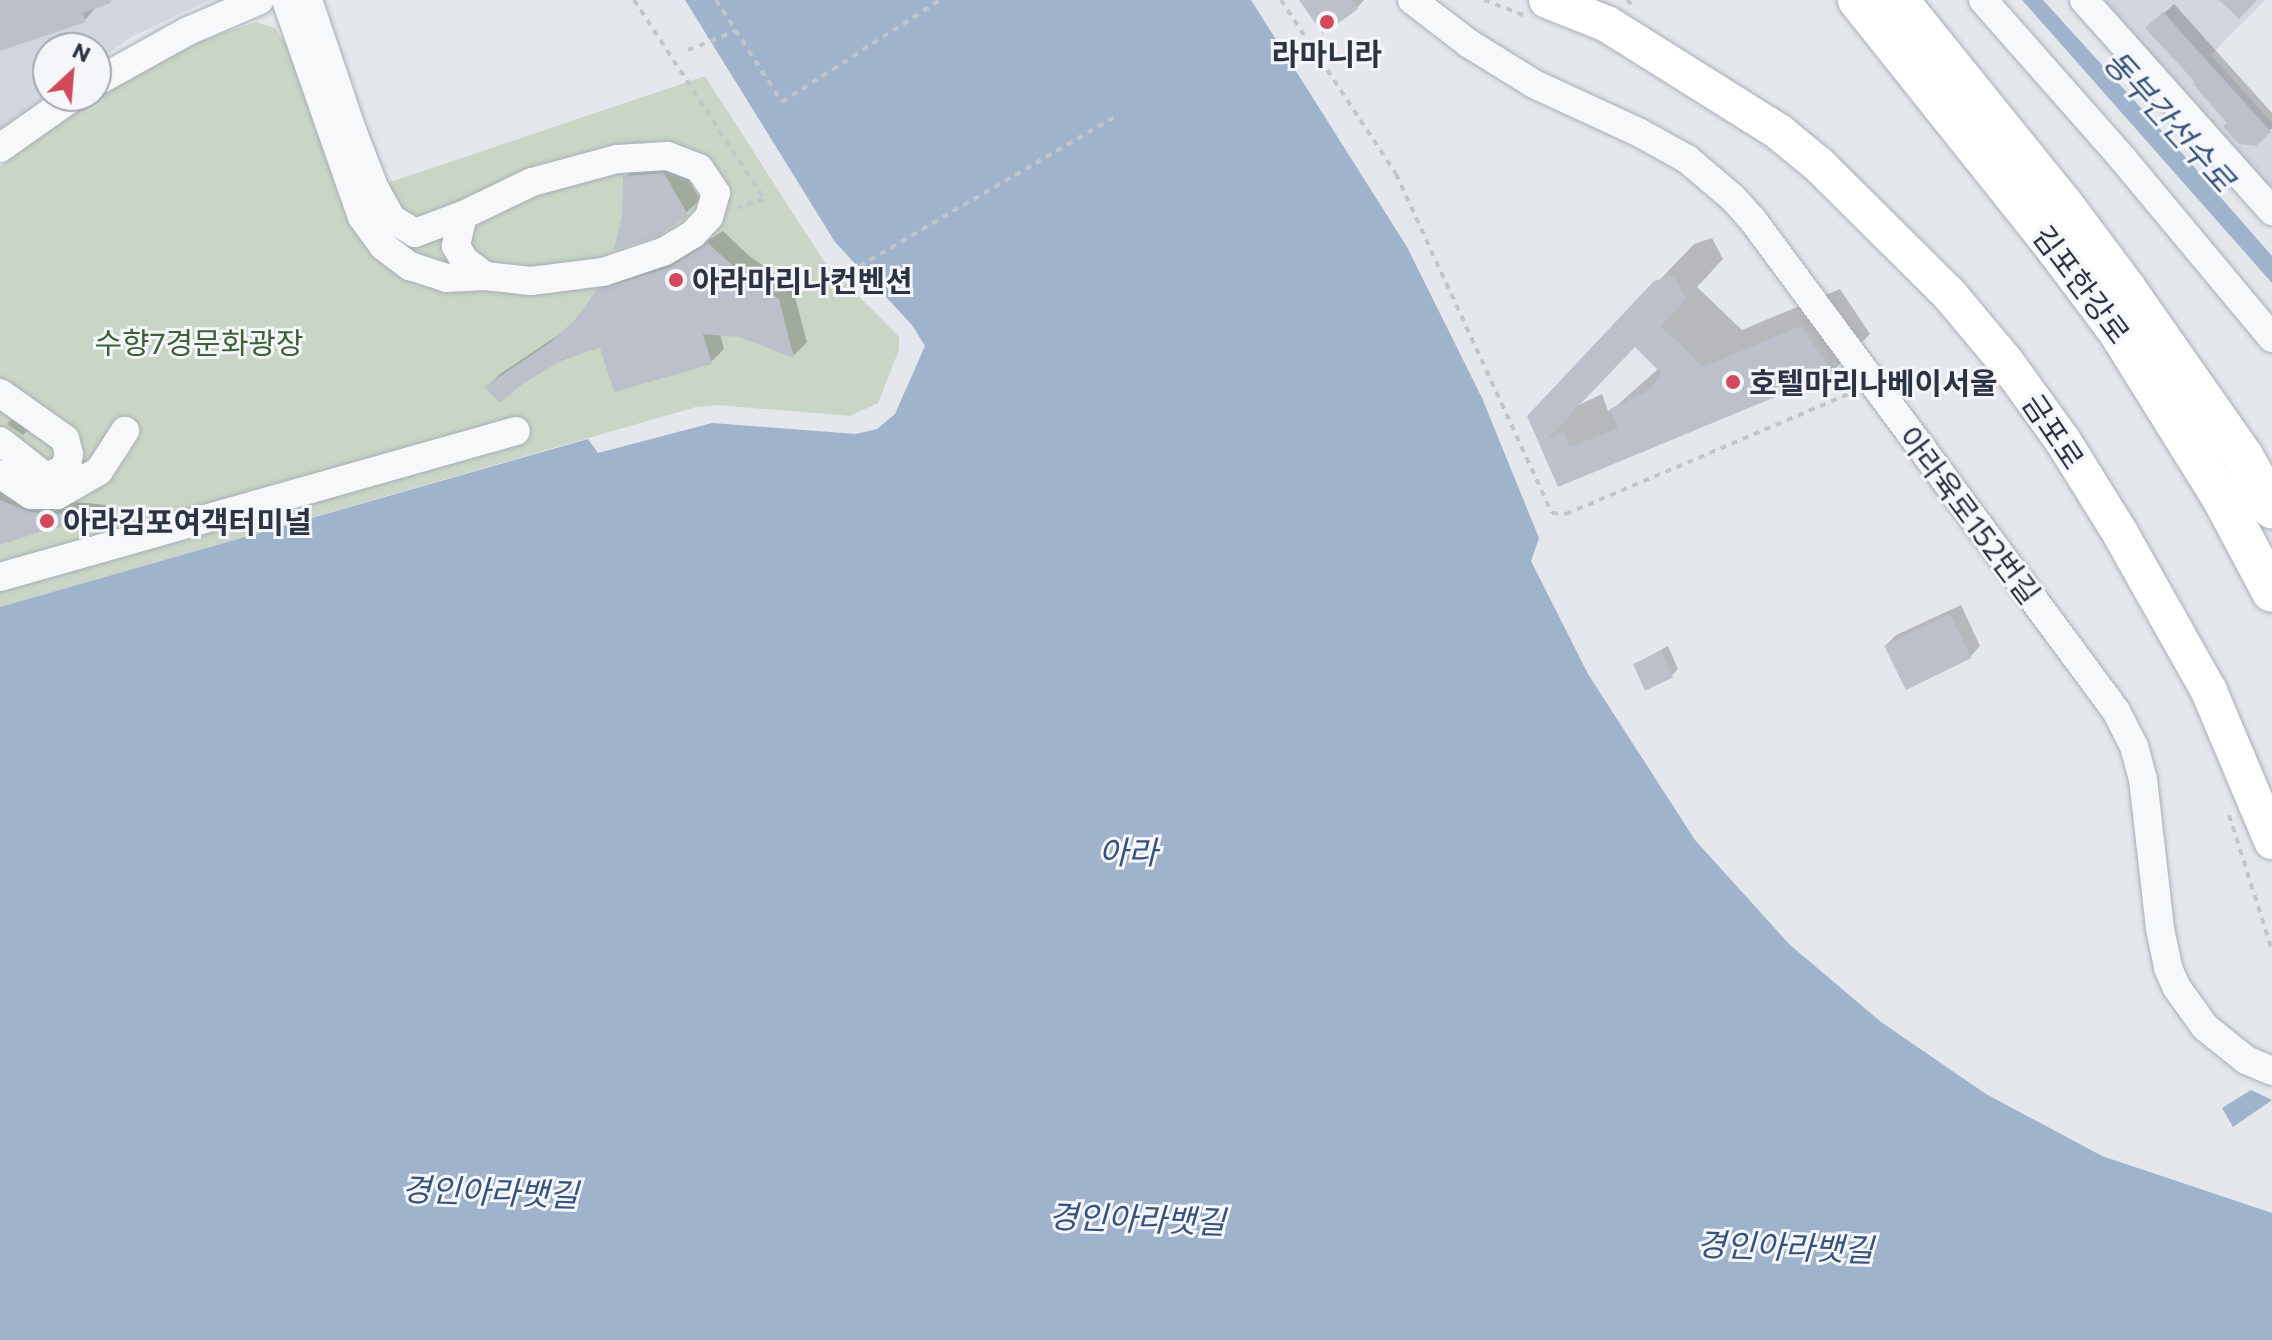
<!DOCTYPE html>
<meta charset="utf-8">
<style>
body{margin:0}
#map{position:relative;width:2272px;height:1340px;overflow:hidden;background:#e4e7ec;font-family:Commissioner,"Noto Sans KR",sans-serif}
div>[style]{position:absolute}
.built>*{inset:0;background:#d2d6de}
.green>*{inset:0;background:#c9d6c5}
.water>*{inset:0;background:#9fb4cc}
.shadow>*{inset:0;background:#0003}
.building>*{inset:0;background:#bbc0ca;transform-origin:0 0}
.path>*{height:4px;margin-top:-2px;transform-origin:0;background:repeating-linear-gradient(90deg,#c2c5cb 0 6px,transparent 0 12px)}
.roads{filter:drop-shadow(0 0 2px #a9aeb7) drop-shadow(0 0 2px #a9aeb7)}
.minor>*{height:28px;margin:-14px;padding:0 14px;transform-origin:14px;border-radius:14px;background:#f7f8fa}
.major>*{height:36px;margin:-18px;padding:0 18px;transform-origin:18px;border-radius:18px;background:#fff}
.highway>*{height:40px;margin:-20px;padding:0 20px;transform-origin:20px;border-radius:20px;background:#fff}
.dots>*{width:22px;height:22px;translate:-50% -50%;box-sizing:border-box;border:4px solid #f4f6f9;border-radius:50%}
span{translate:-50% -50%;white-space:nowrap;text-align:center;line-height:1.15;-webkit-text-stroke:6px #f4f6f9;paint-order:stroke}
.poi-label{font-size:30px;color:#2b3445;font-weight:700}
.left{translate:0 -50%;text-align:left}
.street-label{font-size:30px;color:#2b3445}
.park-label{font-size:30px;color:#3f6138}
.water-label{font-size:32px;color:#34527a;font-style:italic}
.north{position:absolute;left:32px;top:32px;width:80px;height:80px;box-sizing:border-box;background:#f4f6f9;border:2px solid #a4a8b1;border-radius:50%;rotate:26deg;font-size:22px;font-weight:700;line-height:32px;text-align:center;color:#2b3445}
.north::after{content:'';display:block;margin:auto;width:28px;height:36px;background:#d1495b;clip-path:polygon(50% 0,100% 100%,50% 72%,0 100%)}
</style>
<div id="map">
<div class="built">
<i style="clip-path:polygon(0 0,210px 0,133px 36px,96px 62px,96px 48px,48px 48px,48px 96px,0 131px)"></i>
<i style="clip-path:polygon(2099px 0,2265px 0,2211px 55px,2272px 123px,2272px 196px)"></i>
</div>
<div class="green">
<i style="clip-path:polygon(256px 22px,275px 28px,288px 47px,340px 199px,705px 76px,823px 260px,899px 337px,899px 350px,878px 403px,850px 416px,717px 405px,696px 407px,0 607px,0 167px,61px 120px,127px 79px,205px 39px)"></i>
</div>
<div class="water">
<i style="clip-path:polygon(685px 0,1251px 0,1407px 247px,1482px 398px,1539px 538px,1531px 561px,1588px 674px,1695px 840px,1789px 944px,1881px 1022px,1986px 1094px,2102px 1156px,2272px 1213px,2272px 1340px,0 1340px,0 607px,588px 439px,598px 453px,712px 423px,856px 434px,877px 429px,895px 414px,925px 346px,912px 325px,835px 242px)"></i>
<i style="clip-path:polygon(2022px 0,2043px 0,2181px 152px,2272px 256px,2272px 283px)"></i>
<i style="clip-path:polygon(2251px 1090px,2272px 1100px,2233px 1127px,2222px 1108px)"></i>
</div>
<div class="shadow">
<i style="clip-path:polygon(0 0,113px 0,98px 5px,85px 20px,0 49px)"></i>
<i style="clip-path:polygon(1302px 0,1364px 0,1357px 8px)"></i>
<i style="clip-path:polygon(2174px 4px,2272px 113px,2272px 128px,2255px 144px,2230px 122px,2148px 28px)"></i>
<i style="clip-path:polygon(678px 160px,700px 200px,686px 213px,624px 217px,625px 177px,639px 163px)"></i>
<i style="clip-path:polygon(723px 231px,748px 255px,792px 286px,807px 342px,794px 355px,740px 335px,720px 334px,724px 349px,711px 362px,602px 346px,487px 387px,500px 374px,567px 329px,612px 277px,686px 254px)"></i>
<i style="clip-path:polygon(evenodd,1712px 238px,1723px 259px,1697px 287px,1742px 330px,1840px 289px,1870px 334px,1832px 372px,1559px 485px,1529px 417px,1694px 244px,1712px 238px,1636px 345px,1659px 368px,1614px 408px,1608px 411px,1602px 394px,1577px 406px,1636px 345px)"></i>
<i style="clip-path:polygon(24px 407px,36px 422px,23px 435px,7px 424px)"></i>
<i style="clip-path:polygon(0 470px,45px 499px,107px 505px,93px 519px,45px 528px,0 544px)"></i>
<i style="clip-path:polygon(1961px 605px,1980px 646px,1970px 657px,1886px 645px,1896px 635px)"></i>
<i style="clip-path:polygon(1668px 646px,1678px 669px,1672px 675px,1635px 664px)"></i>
</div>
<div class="building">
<i style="clip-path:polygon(0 0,111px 0,111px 3px,83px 13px,86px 22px,0 51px)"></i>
<i style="clip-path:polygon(1299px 0,1351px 0,1358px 9px,1323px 34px)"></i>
<i style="clip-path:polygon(2219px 0,2257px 0,2239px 19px)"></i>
<i style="clip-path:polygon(2163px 12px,2271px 132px,2256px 146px,2239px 144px,2223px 126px,2227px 123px,2193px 84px,2195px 82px,2145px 28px)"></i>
<i style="clip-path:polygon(664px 173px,688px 215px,658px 236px,614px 250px,622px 216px,623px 176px)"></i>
<i style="clip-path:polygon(708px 243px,735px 268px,779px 299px,794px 358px,739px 337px,703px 334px,712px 364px,614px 392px,600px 348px,564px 359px,524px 383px,500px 403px,484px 387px,551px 342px,579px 316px,596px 290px,671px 267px)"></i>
<i style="clip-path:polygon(evenodd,1674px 275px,1686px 299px,1661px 326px,1703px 367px,1801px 326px,1833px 373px,1558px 487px,1527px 416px,1654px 281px,1674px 275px,1635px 347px,1661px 373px,1648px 391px,1610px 409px,1618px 428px,1570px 447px,1563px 431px,1546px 440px,1635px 347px)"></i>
<i style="clip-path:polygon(0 500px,30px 512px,94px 516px,94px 521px,46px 530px,0 545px)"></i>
<i style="left:1950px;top:614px;width:49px;height:73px;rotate:64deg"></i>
<i style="left:1661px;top:651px;width:29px;height:31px;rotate:65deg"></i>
</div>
<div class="path">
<i style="left:634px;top:0;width:238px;rotate:56.8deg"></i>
<i style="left:764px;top:199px;width:28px;rotate:162deg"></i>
<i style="left:716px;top:0;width:121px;rotate:57.1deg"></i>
<i style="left:782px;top:102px;width:188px;rotate:-32.8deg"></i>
<i style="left:1281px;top:0;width:209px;rotate:56.5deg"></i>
<i style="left:1396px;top:174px;width:373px;rotate:65.3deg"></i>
<i style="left:1552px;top:513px;width:14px;rotate:4deg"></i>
<i style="left:1566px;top:514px;width:310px;rotate:-23deg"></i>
<i style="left:1484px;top:0;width:45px;rotate:20.9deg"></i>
<i style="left:1627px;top:0;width:10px;rotate:45deg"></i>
<i style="left:688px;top:50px;width:52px;rotate:-21.6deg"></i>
<i style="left:839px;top:278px;width:319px;rotate:-30.3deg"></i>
<i style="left:2229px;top:815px;width:142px;rotate:72.3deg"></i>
</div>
<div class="roads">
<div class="minor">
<i style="left:286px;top:0;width:230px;rotate:70.7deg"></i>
<i style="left:362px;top:217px;width:36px;rotate:54deg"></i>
<i style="left:383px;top:246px;width:34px;rotate:37deg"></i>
<i style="left:410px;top:266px;width:38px;rotate:18deg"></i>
<i style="left:446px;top:278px;width:39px;rotate:-3deg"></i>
<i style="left:485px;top:276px;width:46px;rotate:6.2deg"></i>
<i style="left:531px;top:281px;width:73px;rotate:-7.1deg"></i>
<i style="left:603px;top:272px;width:65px;rotate:-18.7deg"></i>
<i style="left:665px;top:251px;width:33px;rotate:-31deg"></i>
<i style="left:693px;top:234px;width:23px;rotate:-47deg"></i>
<i style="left:709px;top:217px;width:25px;rotate:-74deg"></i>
<i style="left:716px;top:193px;width:30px;rotate:-124deg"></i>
<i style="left:699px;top:168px;width:34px;rotate:-159deg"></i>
<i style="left:667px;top:156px;width:50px;rotate:176.6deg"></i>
<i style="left:617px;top:159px;width:88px;rotate:164.9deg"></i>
<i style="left:532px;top:182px;width:76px;rotate:154.4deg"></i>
<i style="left:463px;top:215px;width:32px;rotate:103deg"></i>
<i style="left:456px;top:246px;width:16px;rotate:60deg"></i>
<i style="left:464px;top:260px;width:26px;rotate:37deg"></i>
<i style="left:308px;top:0;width:137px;rotate:71.3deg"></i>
<i style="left:352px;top:130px;width:61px;rotate:68.9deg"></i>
<i style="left:374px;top:187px;width:37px;rotate:61deg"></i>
<i style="left:392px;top:219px;width:27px;rotate:31deg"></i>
<i style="left:415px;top:233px;width:51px;rotate:-20.6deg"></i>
<i style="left:1412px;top:0;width:71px;rotate:37.5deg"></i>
<i style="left:1468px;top:43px;width:78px;rotate:31.8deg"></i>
<i style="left:1534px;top:84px;width:117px;rotate:24.8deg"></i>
<i style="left:1640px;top:133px;width:54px;rotate:29deg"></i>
<i style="left:1687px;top:159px;width:60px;rotate:40.3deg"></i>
<i style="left:1733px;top:198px;width:28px;rotate:48deg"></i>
<i style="left:1752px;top:219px;width:612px;rotate:53.5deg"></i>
<i style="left:2116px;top:711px;width:39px;rotate:63deg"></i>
<i style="left:2134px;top:746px;width:34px;rotate:75deg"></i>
<i style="left:2143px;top:779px;width:151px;rotate:83.5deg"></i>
<i style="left:2160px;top:929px;width:40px;rotate:78deg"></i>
<i style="left:2168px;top:968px;width:22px;rotate:66deg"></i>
<i style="left:2177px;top:988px;width:48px;rotate:54.3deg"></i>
<i style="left:2205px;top:1027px;width:53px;rotate:38.8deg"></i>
<i style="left:2246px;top:1060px;width:28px;rotate:23deg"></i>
<i style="left:1983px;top:0;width:212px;rotate:48.6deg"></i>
<i style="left:2123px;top:159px;width:233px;rotate:50.2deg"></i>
<i style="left:2084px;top:0;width:283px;rotate:48.3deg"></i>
<i style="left:96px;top:82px;width:105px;rotate:-29deg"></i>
<i style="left:188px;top:31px;width:78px;rotate:-23.3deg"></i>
<i style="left:0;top:148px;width:90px;rotate:-35.1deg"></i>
<i style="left:0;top:393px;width:80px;rotate:35.3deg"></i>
<i style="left:65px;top:439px;width:16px;rotate:75deg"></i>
<i style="left:69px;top:454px;width:43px;rotate:106.3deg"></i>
<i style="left:57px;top:495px;width:26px;rotate:180deg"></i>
<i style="left:31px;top:495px;width:37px;rotate:-146deg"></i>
<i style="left:0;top:441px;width:55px;rotate:38.3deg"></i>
<i style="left:43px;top:475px;width:8px"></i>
<i style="left:51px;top:475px;width:19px;rotate:-25deg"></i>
<i style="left:57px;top:495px;width:48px;rotate:-29.7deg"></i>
<i style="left:99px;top:471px;width:48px;rotate:-57deg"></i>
<i style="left:0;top:577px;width:536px;rotate:-15.8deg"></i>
</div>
<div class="major">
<i style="left:1547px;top:0;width:65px;rotate:21.8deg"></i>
<i style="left:1607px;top:24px;width:203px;rotate:32.1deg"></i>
<i style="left:1779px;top:132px;width:52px;rotate:39.5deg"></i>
<i style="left:1819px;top:165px;width:185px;rotate:44.8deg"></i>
<i style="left:1950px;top:295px;width:87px;rotate:50.1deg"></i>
<i style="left:2006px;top:362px;width:97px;rotate:54.2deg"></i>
<i style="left:2063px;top:441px;width:108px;rotate:58.2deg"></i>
<i style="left:2120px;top:533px;width:181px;rotate:60.6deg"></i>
<i style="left:2209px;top:691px;width:163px;rotate:67.2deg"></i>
</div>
<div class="highway">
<i style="left:1858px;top:0;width:311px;rotate:51.4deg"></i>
<i style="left:2052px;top:243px;width:110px;rotate:53.1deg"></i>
<i style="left:2118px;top:331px;width:197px;rotate:58.1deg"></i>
<i style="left:2222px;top:498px;width:106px;rotate:62deg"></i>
<i style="left:1898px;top:0;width:261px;rotate:51.1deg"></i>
<i style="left:2062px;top:203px;width:107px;rotate:53.3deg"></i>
<i style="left:2126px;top:289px;width:204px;rotate:55deg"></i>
<i style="left:2243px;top:456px;width:60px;rotate:60.9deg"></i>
</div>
</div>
<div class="dots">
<i style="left:1327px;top:22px;background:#d1495b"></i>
<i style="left:676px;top:280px;background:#d1495b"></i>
<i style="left:1733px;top:382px;background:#d1495b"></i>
<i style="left:47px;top:521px;background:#d1495b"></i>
</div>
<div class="poi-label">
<span style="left:1327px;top:53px">라마니라</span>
<span class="left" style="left:692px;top:280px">아라마리나컨벤션</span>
<span class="left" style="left:1749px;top:382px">호텔마리나베이서울</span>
<span class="left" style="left:63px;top:521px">아라김포여객터미널</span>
</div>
<div class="street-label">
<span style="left:2082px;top:284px;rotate:53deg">김포한강로</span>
<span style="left:2054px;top:431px;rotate:56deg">금포로</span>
<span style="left:1970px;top:515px;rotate:53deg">아라육로152번길</span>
</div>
<div class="park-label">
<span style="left:199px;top:342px">수향7경문화광장</span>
</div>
<div class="water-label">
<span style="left:2170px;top:120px;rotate:48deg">동부간선수로</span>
<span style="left:1128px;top:851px">아라</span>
<span style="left:490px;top:1191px;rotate:2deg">경인아라뱃길</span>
<span style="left:1137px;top:1218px;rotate:2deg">경인아라뱃길</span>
<span style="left:1785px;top:1246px;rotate:2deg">경인아라뱃길</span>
</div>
<div class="north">N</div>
</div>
